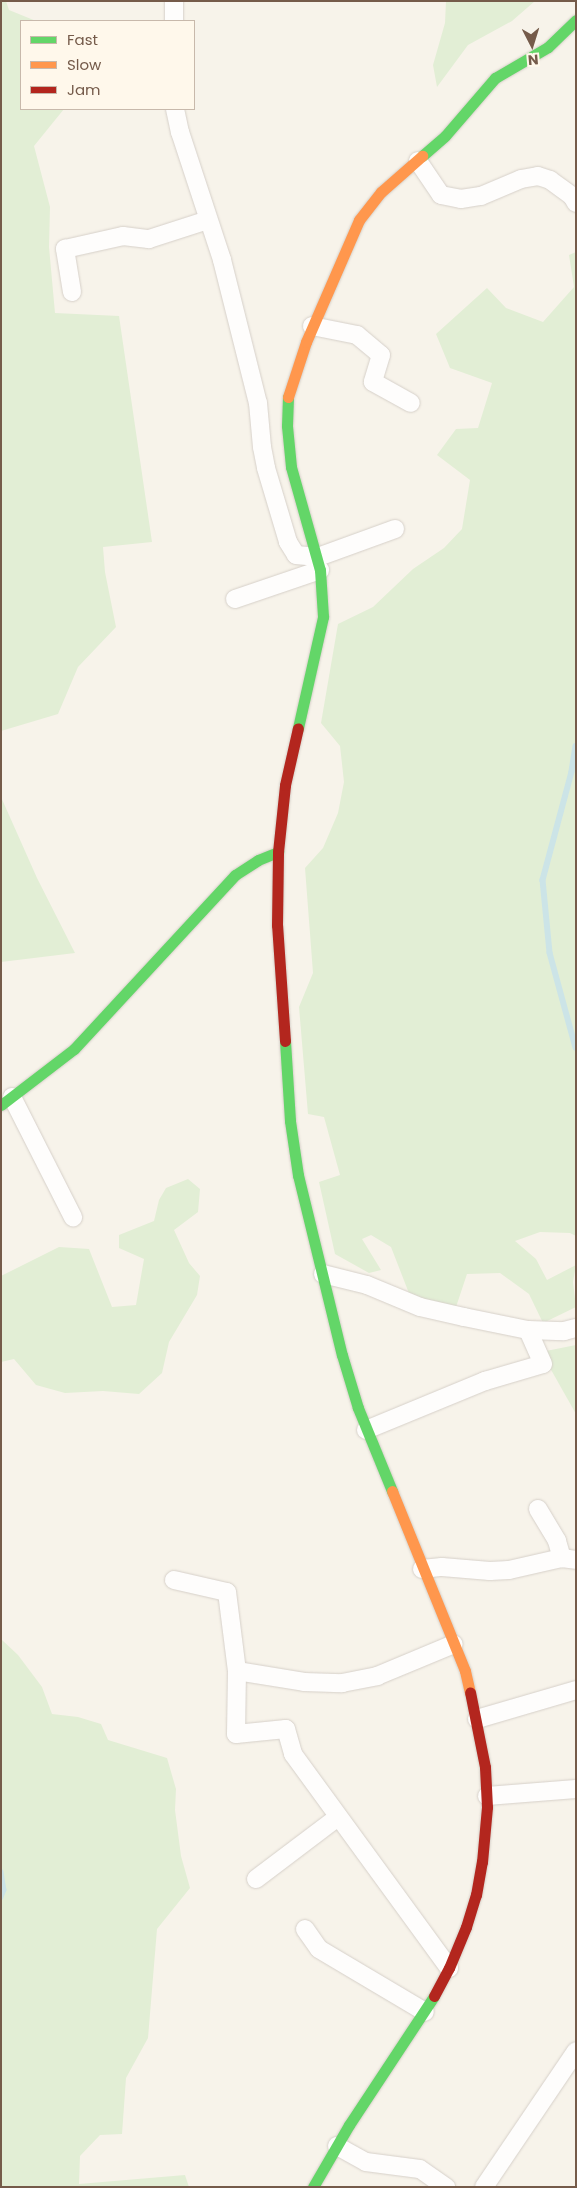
<!DOCTYPE html>
<style>
body{margin:0}
#map{position:relative;width:577px;height:2188px;overflow:hidden;background:#f7f3ea;font-family:Poppins,sans-serif}
div>[style]{position:absolute}
.green>*{inset:0;background:#e2eed5}
.stream>*{height:5.5px;margin:-2.75px;padding:0 2.75px;transform-origin:2.75px;border-radius:2.75px;background:#cce4e7}
.roads{filter:drop-shadow(0 0 1px #d6d0c9) drop-shadow(0 0 1px #d6d0c9)}
.street>*{height:18px;margin:-9px;padding:0 9px;transform-origin:9px;border-radius:9px;background:#fefdfc}
.fast>*{height:11px;margin:-5.5px;padding:0 5.5px;transform-origin:5.5px;border-radius:5.5px;background:#63d668}
.slow>*{height:11px;margin:-5.5px;padding:0 5.5px;transform-origin:5.5px;border-radius:5.5px;background:#ff974d}
.jam>*{height:11px;margin:-5.5px;padding:0 5.5px;transform-origin:5.5px;border-radius:5.5px;background:#b3261e}
span{translate:-50% -50%;white-space:nowrap;text-align:center;line-height:1.15;-webkit-text-stroke:4px #fff8eb;paint-order:stroke}
.frame{position:absolute;inset:0;border:2px solid #755b4a;pointer-events:none}
.legend{position:absolute;left:20px;top:20px;width:175px;height:90px;box-sizing:border-box;background:#fff8eb;border:1px solid #c8b9ab;margin:0;padding:6px 9px;list-style:none;font-size:15px;color:#755b4a}
.legend li{display:flex;align-items:center;gap:10px;height:25px}
.legend b{width:25px;border:1px solid #c8b9ab}
.north{position:absolute;left:507px;top:20px;width:50px;height:50px;-webkit-text-stroke:4px #fff8eb;paint-order:stroke;rotate:175deg;font-size:14px;font-weight:700;line-height:20px;text-align:center;color:#755b4a}
.north::after{content:'';display:block;margin:auto;width:18px;height:22px;background:#755b4a;clip-path:polygon(50% 0,100% 100%,50% 72%,0 100%)}
</style>
<div id="map">
<div class="green">
<i style="clip-path:polygon(1px 1px,6px 1px,9px 10px,36px 21px,21px 21px,21px 109px,64px 109px,34px 146px,50px 207px,49px 247px,55px 313px,119px 316px,152px 542px,103px 547px,105px 572px,116px 627px,78px 667px,58px 714px,1px 731px)"></i>
<i style="clip-path:polygon(446px 1px,535px 1px,512px 21px,468px 45px,437px 87px,433px 65px,445px 23px)"></i>
<i style="clip-path:polygon(576px 252px,576px 1236px,570px 1233px,540px 1232px,515px 1241px,536px 1259px,547px 1280px,576px 1265px,573px 1282px,576px 1307px,543px 1323px,529px 1294px,500px 1273px,467px 1274px,455px 1310px,412px 1301px,391px 1247px,371px 1235px,362px 1239px,381px 1270px,369px 1273px,335px 1254px,319px 1182px,340px 1175px,324px 1117px,308px 1114px,299px 1007px,313px 973px,305px 868px,323px 848px,338px 813px,344px 782px,340px 746px,321px 723px,338px 624px,373px 607px,413px 569px,444px 548px,462px 529px,470px 480px,437px 455px,456px 429px,478px 428px,492px 383px,450px 368px,436px 334px,487px 288px,506px 308px,543px 322px,574px 287px,569px 255px)"></i>
<i style="clip-path:polygon(1px 797px,37px 878px,75px 953px,1px 962px)"></i>
<i style="clip-path:polygon(188px 1179px,200px 1189px,198px 1212px,174px 1230px,189px 1263px,200px 1276px,197px 1295px,169px 1342px,162px 1373px,139px 1394px,103px 1391px,65px 1393px,36px 1385px,14px 1359px,1px 1362px,1px 1276px,59px 1247px,89px 1249px,112px 1307px,136px 1305px,144px 1259px,119px 1248px,119px 1235px,154px 1221px,159px 1200px,166px 1188px)"></i>
<i style="clip-path:polygon(576px 1345px,576px 1414px,541px 1352px)"></i>
<i style="clip-path:polygon(1px 1639px,18px 1655px,42px 1687px,52px 1714px,78px 1717px,101px 1724px,108px 1740px,167px 1758px,176px 1789px,175px 1810px,181px 1856px,190px 1888px,157px 1929px,148px 2038px,126px 2078px,122px 2134px,100px 2135px,80px 2156px,79px 2184px,185px 2175px,189px 2187px,1px 2187px)"></i>
</div>
<div class="stream">
<i style="left:576px;top:746px;width:26px;rotate:99deg"></i>
<i style="left:572px;top:772px;width:112px;rotate:105deg"></i>
<i style="left:543px;top:880px;width:73px;rotate:84.5deg"></i>
<i style="left:550px;top:953px;width:98px;rotate:74.7deg"></i>
<i style="left:1px;top:1872px;width:18px;rotate:81deg"></i>
<i style="left:4px;top:1890px;width:8px;rotate:113deg"></i>
</div>
<div class="roads">
<div class="street">
<i style="left:174px;top:1px;width:20px;rotate:90deg"></i>
<i style="left:175px;top:109px;width:24px;rotate:78deg"></i>
<i style="left:180px;top:132px;width:135px;rotate:71.8deg"></i>
<i style="left:222px;top:260px;width:147px;rotate:75.9deg"></i>
<i style="left:258px;top:403px;width:44px;rotate:84.8deg"></i>
<i style="left:262px;top:447px;width:21px;rotate:79deg"></i>
<i style="left:266px;top:468px;width:77px;rotate:73.4deg"></i>
<i style="left:288px;top:542px;width:15px;rotate:58deg"></i>
<i style="left:296px;top:555px;width:22px;rotate:5deg"></i>
<i style="left:318px;top:557px;width:82px;rotate:-20deg"></i>
<i style="left:418px;top:161px;width:41px;rotate:55.9deg"></i>
<i style="left:441px;top:195px;width:20px;rotate:11deg"></i>
<i style="left:461px;top:199px;width:20px;rotate:-9deg"></i>
<i style="left:481px;top:196px;width:43px;rotate:-23deg"></i>
<i style="left:521px;top:179px;width:17px;rotate:-10deg"></i>
<i style="left:538px;top:176px;width:13px;rotate:18deg"></i>
<i style="left:550px;top:180px;width:27px;rotate:36deg"></i>
<i style="left:572px;top:196px;width:8px;rotate:60deg"></i>
<i style="left:72px;top:292px;width:44px;rotate:-99.2deg"></i>
<i style="left:65px;top:249px;width:59px;rotate:-12.6deg"></i>
<i style="left:123px;top:236px;width:26px;rotate:7deg"></i>
<i style="left:149px;top:239px;width:62px;rotate:-17.9deg"></i>
<i style="left:312px;top:326px;width:46px;rotate:11.3deg"></i>
<i style="left:357px;top:335px;width:31px;rotate:40deg"></i>
<i style="left:381px;top:355px;width:28px;rotate:107deg"></i>
<i style="left:373px;top:382px;width:43px;rotate:28.9deg"></i>
<i style="left:235px;top:599px;width:90px;rotate:-18.8deg"></i>
<i style="left:12px;top:1097px;width:135px;rotate:63.1deg"></i>
<i style="left:323px;top:1274px;width:45px;rotate:14deg"></i>
<i style="left:367px;top:1285px;width:57px;rotate:22.5deg"></i>
<i style="left:420px;top:1307px;width:45px;rotate:12.8deg"></i>
<i style="left:464px;top:1317px;width:65px;rotate:11.5deg"></i>
<i style="left:528px;top:1330px;width:36px;rotate:2deg"></i>
<i style="left:564px;top:1331px;width:12px;rotate:-14deg"></i>
<i style="left:366px;top:1430px;width:129px;rotate:-22.4deg"></i>
<i style="left:485px;top:1381px;width:60px;rotate:-16.3deg"></i>
<i style="left:543px;top:1364px;width:37px;rotate:-114deg"></i>
<i style="left:538px;top:1509px;width:37px;rotate:59deg"></i>
<i style="left:557px;top:1541px;width:18px;rotate:74deg"></i>
<i style="left:422px;top:1569px;width:20px;rotate:-6deg"></i>
<i style="left:442px;top:1567px;width:48px;rotate:4.8deg"></i>
<i style="left:490px;top:1571px;width:19px;rotate:-3deg"></i>
<i style="left:509px;top:1570px;width:54px;rotate:-12.8deg"></i>
<i style="left:562px;top:1558px;width:14px;rotate:8deg"></i>
<i style="left:174px;top:1580px;width:54px;rotate:12.8deg"></i>
<i style="left:227px;top:1592px;width:80px;rotate:82.8deg"></i>
<i style="left:237px;top:1671px;width:63px;rotate:90.9deg"></i>
<i style="left:236px;top:1734px;width:50px;rotate:-5.7deg"></i>
<i style="left:286px;top:1729px;width:26px;rotate:74deg"></i>
<i style="left:293px;top:1754px;width:265px;rotate:53.9deg"></i>
<i style="left:237px;top:1671px;width:68px;rotate:9.3deg"></i>
<i style="left:304px;top:1682px;width:38px;rotate:2deg"></i>
<i style="left:342px;top:1683px;width:36px;rotate:-11deg"></i>
<i style="left:377px;top:1676px;width:83px;rotate:-22.6deg"></i>
<i style="left:477px;top:1719px;width:103px;rotate:-16.3deg"></i>
<i style="left:487px;top:1796px;width:89px;rotate:-4.5deg"></i>
<i style="left:256px;top:1879px;width:103px;rotate:-37.1deg"></i>
<i style="left:305px;top:1929px;width:24px;rotate:55deg"></i>
<i style="left:319px;top:1949px;width:123px;rotate:30.7deg"></i>
<i style="left:337px;top:2146px;width:33px;rotate:29deg"></i>
<i style="left:366px;top:2162px;width:54px;rotate:7.4deg"></i>
<i style="left:420px;top:2169px;width:32px;rotate:35deg"></i>
<i style="left:484px;top:2187px;width:164px;rotate:-55.9deg"></i>
</div>
<div class="fast">
<i style="left:422px;top:156px;width:30px;rotate:-41deg"></i>
<i style="left:445px;top:136px;width:77px;rotate:-49.2deg"></i>
<i style="left:495px;top:78px;width:61px;rotate:-30.3deg"></i>
<i style="left:548px;top:47px;width:39px;rotate:-44deg"></i>
<i style="left:288px;top:397px;width:29px;rotate:92deg"></i>
<i style="left:287px;top:426px;width:41px;rotate:84.4deg"></i>
<i style="left:291px;top:467px;width:107px;rotate:74.3deg"></i>
<i style="left:320px;top:570px;width:47px;rotate:86.3deg"></i>
<i style="left:323px;top:617px;width:114px;rotate:102.7deg"></i>
<i style="left:285px;top:1041px;width:80px;rotate:86.4deg"></i>
<i style="left:290px;top:1121px;width:55px;rotate:81.6deg"></i>
<i style="left:298px;top:1175px;width:185px;rotate:76.3deg"></i>
<i style="left:342px;top:1355px;width:55px;rotate:73.2deg"></i>
<i style="left:358px;top:1408px;width:90px;rotate:67.7deg"></i>
<i style="left:1px;top:1105px;width:92px;rotate:-37.5deg"></i>
<i style="left:74px;top:1049px;width:237px;rotate:-47.2deg"></i>
<i style="left:235px;top:875px;width:27px;rotate:-33deg"></i>
<i style="left:258px;top:860px;width:22px;rotate:-22deg"></i>
<i style="left:313px;top:2187px;width:72px;rotate:-59.9deg"></i>
<i style="left:349px;top:2125px;width:154px;rotate:-56.6deg"></i>
</div>
<div class="slow">
<i style="left:288px;top:397px;width:58px;rotate:-71.9deg"></i>
<i style="left:306px;top:342px;width:133px;rotate:-66.5deg"></i>
<i style="left:359px;top:220px;width:36px;rotate:-52deg"></i>
<i style="left:381px;top:192px;width:55px;rotate:-41.3deg"></i>
<i style="left:392px;top:1491px;width:194px;rotate:67.9deg"></i>
<i style="left:465px;top:1671px;width:22px;rotate:77deg"></i>
</div>
<div class="jam">
<i style="left:285px;top:1041px;width:116px;rotate:-93.9deg"></i>
<i style="left:277px;top:925px;width:73px;rotate:-89.2deg"></i>
<i style="left:278px;top:852px;width:67px;rotate:-84deg"></i>
<i style="left:285px;top:785px;width:58px;rotate:-77.2deg"></i>
<i style="left:434px;top:1996px;width:32px;rotate:-62deg"></i>
<i style="left:449px;top:1968px;width:44px;rotate:-67.5deg"></i>
<i style="left:466px;top:1927px;width:34px;rotate:-73deg"></i>
<i style="left:476px;top:1895px;width:34px;rotate:-80deg"></i>
<i style="left:482px;top:1862px;width:55px;rotate:-84.8deg"></i>
<i style="left:487px;top:1807px;width:40px;rotate:-92.9deg"></i>
<i style="left:485px;top:1767px;width:76px;rotate:-101.3deg"></i>
</div>
</div>
<div class="frame"></div>
<ul class="legend">
<li><b style="height:6px;background:#63d668"></b>Fast</li>
<li><b style="height:6px;background:#ff974d"></b>Slow</li>
<li><b style="height:6px;background:#b3261e"></b>Jam</li>
</ul>
<div class="north">N</div>
</div>
